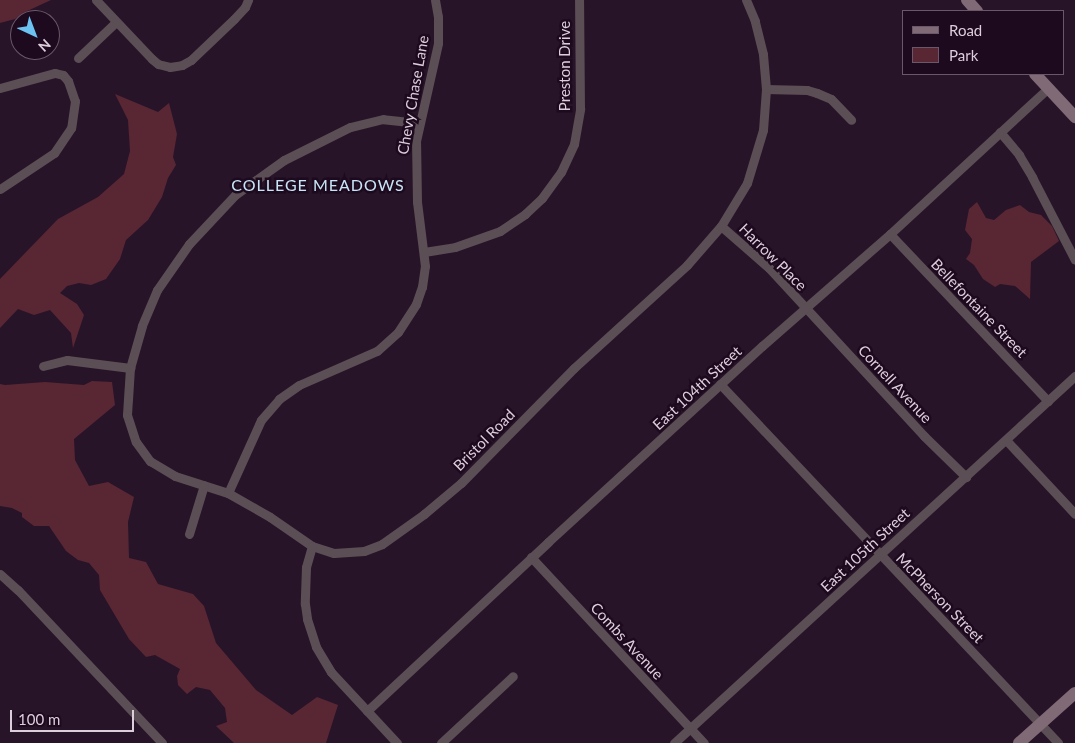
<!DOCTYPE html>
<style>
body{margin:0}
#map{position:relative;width:1075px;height:743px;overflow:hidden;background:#281428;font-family:Lato,sans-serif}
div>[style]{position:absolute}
.green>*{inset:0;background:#592633}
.street>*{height:9px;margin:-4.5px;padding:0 4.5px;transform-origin:4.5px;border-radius:4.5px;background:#5c4e55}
.secondary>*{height:12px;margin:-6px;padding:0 6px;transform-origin:6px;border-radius:6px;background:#806a75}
span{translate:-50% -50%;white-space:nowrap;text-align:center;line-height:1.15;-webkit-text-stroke:5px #1e0a1e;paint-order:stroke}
.street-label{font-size:15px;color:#ddcedc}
.neighbourhood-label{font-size:16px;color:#c8e6f8;letter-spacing:1px}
.legend{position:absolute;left:902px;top:10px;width:162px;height:65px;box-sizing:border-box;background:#1e0a1e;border:1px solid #6a586a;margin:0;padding:6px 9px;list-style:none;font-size:15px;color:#ddcedc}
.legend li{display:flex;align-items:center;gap:10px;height:25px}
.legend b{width:25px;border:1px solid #6a586a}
.north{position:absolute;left:10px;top:10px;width:50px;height:50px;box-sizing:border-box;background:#1e0a1e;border:1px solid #6a586a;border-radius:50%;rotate:137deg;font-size:14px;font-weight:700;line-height:20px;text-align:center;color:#ddcedc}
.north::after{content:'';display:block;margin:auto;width:18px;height:22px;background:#6cc3f2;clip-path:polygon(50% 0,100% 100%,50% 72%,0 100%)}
.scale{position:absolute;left:10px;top:710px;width:124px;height:22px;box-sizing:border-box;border:2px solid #ddcedc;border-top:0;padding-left:6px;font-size:15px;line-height:18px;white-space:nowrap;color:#ddcedc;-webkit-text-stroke:4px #1e0a1e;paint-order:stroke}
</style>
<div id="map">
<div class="green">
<i style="clip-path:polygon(0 0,51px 0,23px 13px,15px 19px,0 23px)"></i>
<i style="clip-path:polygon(115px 94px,158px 112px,169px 103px,177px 134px,173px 157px,176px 165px,168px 178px,162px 197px,148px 220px,126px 240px,120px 259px,106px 279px,91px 285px,79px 283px,67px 286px,60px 293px,77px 304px,84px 315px,73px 348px,71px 333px,50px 310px,34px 315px,18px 309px,0 328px,0 279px,58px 219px,98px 197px,124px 174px,130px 151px,128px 120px)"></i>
<i style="clip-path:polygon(977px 202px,986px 218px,994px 220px,1006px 210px,1020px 205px,1029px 212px,1041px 215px,1052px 226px,1059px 241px,1031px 262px,1030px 299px,1015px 286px,1000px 284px,995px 287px,983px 279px,974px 265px,966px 259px,970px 253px,972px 239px,965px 230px,969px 209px)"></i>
<i style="clip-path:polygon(92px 381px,112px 382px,115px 405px,74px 439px,75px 460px,89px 486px,108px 482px,134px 497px,128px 522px,129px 558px,146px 562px,158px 584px,193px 594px,204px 606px,216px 643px,256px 690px,292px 715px,317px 697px,338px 705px,326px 743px,234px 743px,216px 726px,227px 722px,225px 708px,210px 690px,196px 687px,187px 694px,178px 685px,177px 676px,180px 669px,155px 655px,146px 657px,129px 639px,100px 590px,99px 575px,89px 563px,78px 560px,66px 551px,49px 526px,34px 526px,22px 517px,22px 513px,12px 508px,0 506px,0 384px,5px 385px,45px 382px,84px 385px)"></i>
</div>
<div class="street">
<i style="left:96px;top:0;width:81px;rotate:46.5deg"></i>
<i style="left:152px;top:59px;width:8px;rotate:40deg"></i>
<i style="left:158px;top:64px;width:12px;rotate:14deg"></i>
<i style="left:170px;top:67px;width:12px;rotate:-9deg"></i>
<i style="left:182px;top:65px;width:10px;rotate:-29deg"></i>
<i style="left:191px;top:60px;width:59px;rotate:-43.6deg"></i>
<i style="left:234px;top:19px;width:16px;rotate:-47deg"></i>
<i style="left:245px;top:7px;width:8px;rotate:-67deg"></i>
<i style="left:78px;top:58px;width:52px;rotate:-43.5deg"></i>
<i style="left:0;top:88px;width:57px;rotate:-15.3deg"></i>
<i style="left:55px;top:73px;width:8px;rotate:14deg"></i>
<i style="left:63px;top:75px;width:8px;rotate:50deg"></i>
<i style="left:68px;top:81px;width:21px;rotate:71deg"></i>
<i style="left:75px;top:101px;width:27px;rotate:98deg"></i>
<i style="left:71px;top:128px;width:30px;rotate:124deg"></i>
<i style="left:54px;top:153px;width:65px;rotate:146.3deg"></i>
<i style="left:766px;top:89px;width:41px;rotate:1.4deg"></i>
<i style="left:807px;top:90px;width:10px;rotate:17deg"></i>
<i style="left:817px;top:93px;width:15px;rotate:23deg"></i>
<i style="left:831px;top:99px;width:29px;rotate:46deg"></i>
<i style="left:419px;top:123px;width:36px;rotate:-174deg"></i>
<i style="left:383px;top:119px;width:34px;rotate:166deg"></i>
<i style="left:350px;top:127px;width:74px;rotate:153.4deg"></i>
<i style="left:284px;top:160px;width:60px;rotate:144.5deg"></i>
<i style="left:235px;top:195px;width:67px;rotate:133.2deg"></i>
<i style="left:189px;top:244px;width:56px;rotate:124.8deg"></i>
<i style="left:157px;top:290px;width:39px;rotate:113deg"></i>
<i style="left:142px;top:326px;width:44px;rotate:105.9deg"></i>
<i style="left:130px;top:368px;width:47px;rotate:93.7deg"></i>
<i style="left:127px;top:415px;width:28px;rotate:72deg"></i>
<i style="left:136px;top:442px;width:24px;rotate:54deg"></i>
<i style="left:150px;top:461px;width:29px;rotate:31deg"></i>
<i style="left:175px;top:476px;width:56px;rotate:17.8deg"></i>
<i style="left:228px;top:493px;width:48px;rotate:29.7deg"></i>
<i style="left:270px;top:517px;width:51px;rotate:34.6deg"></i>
<i style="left:312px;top:546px;width:23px;rotate:18deg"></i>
<i style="left:334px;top:553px;width:30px;rotate:-4deg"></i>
<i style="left:364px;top:551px;width:19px;rotate:-21deg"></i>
<i style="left:382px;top:544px;width:52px;rotate:-35.5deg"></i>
<i style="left:424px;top:514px;width:48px;rotate:-40deg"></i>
<i style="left:461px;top:483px;width:161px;rotate:-45.5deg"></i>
<i style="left:574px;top:368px;width:153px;rotate:-42.3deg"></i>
<i style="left:687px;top:265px;width:52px;rotate:-48.9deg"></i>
<i style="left:721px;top:226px;width:50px;rotate:-58.8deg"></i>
<i style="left:747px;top:183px;width:55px;rotate:-73.2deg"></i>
<i style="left:763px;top:130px;width:41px;rotate:-85.8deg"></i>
<i style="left:766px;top:89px;width:35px;rotate:-95deg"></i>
<i style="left:763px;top:54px;width:34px;rotate:-104deg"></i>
<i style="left:755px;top:21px;width:23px;rotate:-113deg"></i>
<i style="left:1000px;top:132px;width:30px;rotate:50deg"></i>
<i style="left:1019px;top:155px;width:26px;rotate:59deg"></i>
<i style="left:1032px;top:177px;width:93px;rotate:62.6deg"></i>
<i style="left:721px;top:226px;width:64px;rotate:41.2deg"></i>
<i style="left:769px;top:268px;width:229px;rotate:47.3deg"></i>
<i style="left:924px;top:436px;width:59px;rotate:44.3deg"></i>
<i style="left:890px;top:234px;width:230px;rotate:46.6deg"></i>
<i style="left:424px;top:252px;width:31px;rotate:-9deg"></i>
<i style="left:455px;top:247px;width:48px;rotate:-19.6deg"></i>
<i style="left:500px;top:231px;width:30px;rotate:-34deg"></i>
<i style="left:525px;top:214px;width:23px;rotate:-43deg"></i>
<i style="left:542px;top:198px;width:32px;rotate:-54deg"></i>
<i style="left:561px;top:172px;width:31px;rotate:-65deg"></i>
<i style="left:574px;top:144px;width:36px;rotate:-80deg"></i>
<i style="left:580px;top:109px;width:109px;rotate:-90.5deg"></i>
<i style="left:43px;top:366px;width:25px;rotate:-14deg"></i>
<i style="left:67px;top:360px;width:64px;rotate:7.2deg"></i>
<i style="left:720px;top:384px;width:493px;rotate:46.7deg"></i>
<i style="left:1006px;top:440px;width:101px;rotate:47deg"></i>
<i style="left:228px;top:493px;width:80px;rotate:-65.7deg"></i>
<i style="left:261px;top:420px;width:28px;rotate:-49deg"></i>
<i style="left:279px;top:399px;width:24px;rotate:-35deg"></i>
<i style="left:299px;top:385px;width:85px;rotate:-23.6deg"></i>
<i style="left:377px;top:351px;width:28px;rotate:-42deg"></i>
<i style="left:398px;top:332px;width:33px;rotate:-57deg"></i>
<i style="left:416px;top:304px;width:18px;rotate:-71deg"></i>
<i style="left:422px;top:287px;width:21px;rotate:-82deg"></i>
<i style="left:425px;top:266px;width:64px;rotate:-97.1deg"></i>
<i style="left:417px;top:202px;width:61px;rotate:-90.9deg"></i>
<i style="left:416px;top:141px;width:100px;rotate:-77.3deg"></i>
<i style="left:438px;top:43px;width:26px;rotate:-90deg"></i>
<i style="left:438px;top:17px;width:17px;rotate:-100deg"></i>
<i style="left:189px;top:534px;width:51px;rotate:-73deg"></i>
<i style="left:312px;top:546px;width:22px;rotate:106deg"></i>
<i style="left:306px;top:567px;width:37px;rotate:92deg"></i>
<i style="left:305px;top:604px;width:15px;rotate:82deg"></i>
<i style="left:307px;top:619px;width:29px;rotate:72deg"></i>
<i style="left:316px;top:647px;width:29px;rotate:59deg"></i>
<i style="left:331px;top:672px;width:97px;rotate:47.1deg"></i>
<i style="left:531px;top:557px;width:254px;rotate:47.1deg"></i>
<i style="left:0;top:574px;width:24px;rotate:42deg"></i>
<i style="left:18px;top:590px;width:210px;rotate:46.7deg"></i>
<i style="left:367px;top:711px;width:248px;rotate:-43deg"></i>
<i style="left:548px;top:542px;width:290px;rotate:-42.5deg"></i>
<i style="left:762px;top:346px;width:170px;rotate:-41.2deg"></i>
<i style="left:890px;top:234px;width:215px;rotate:-42.7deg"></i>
<i style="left:441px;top:743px;width:98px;rotate:-42.9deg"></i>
<i style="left:674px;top:743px;width:544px;rotate:-42.47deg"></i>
</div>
<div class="secondary">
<i style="left:967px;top:0;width:15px;rotate:48deg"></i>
<i style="left:1035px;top:74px;width:59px;rotate:47.1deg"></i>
<i style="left:1019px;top:743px;width:75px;rotate:-41.8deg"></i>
</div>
<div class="street-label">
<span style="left:565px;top:66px;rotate:-90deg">Preston Drive</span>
<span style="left:413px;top:95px;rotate:-80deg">Chevy Chase Lane</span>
<span style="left:773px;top:257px;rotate:45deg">Harrow Place</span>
<span style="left:979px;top:308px;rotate:46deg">Bellefontaine Street</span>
<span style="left:895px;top:384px;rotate:47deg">Cornell Avenue</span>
<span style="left:697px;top:388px;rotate:-43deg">East 104th Street</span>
<span style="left:484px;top:440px;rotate:-45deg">Bristol Road</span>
<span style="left:865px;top:550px;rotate:-43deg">East 105th Street</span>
<span style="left:940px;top:598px;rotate:46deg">McPherson Street</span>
<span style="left:627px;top:641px;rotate:47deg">Combs Avenue</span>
</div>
<div class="neighbourhood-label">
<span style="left:318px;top:185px">COLLEGE MEADOWS</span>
</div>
<ul class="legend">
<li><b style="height:6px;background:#806a75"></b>Road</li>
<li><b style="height:14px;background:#592633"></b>Park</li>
</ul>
<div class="north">N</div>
<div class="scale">100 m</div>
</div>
